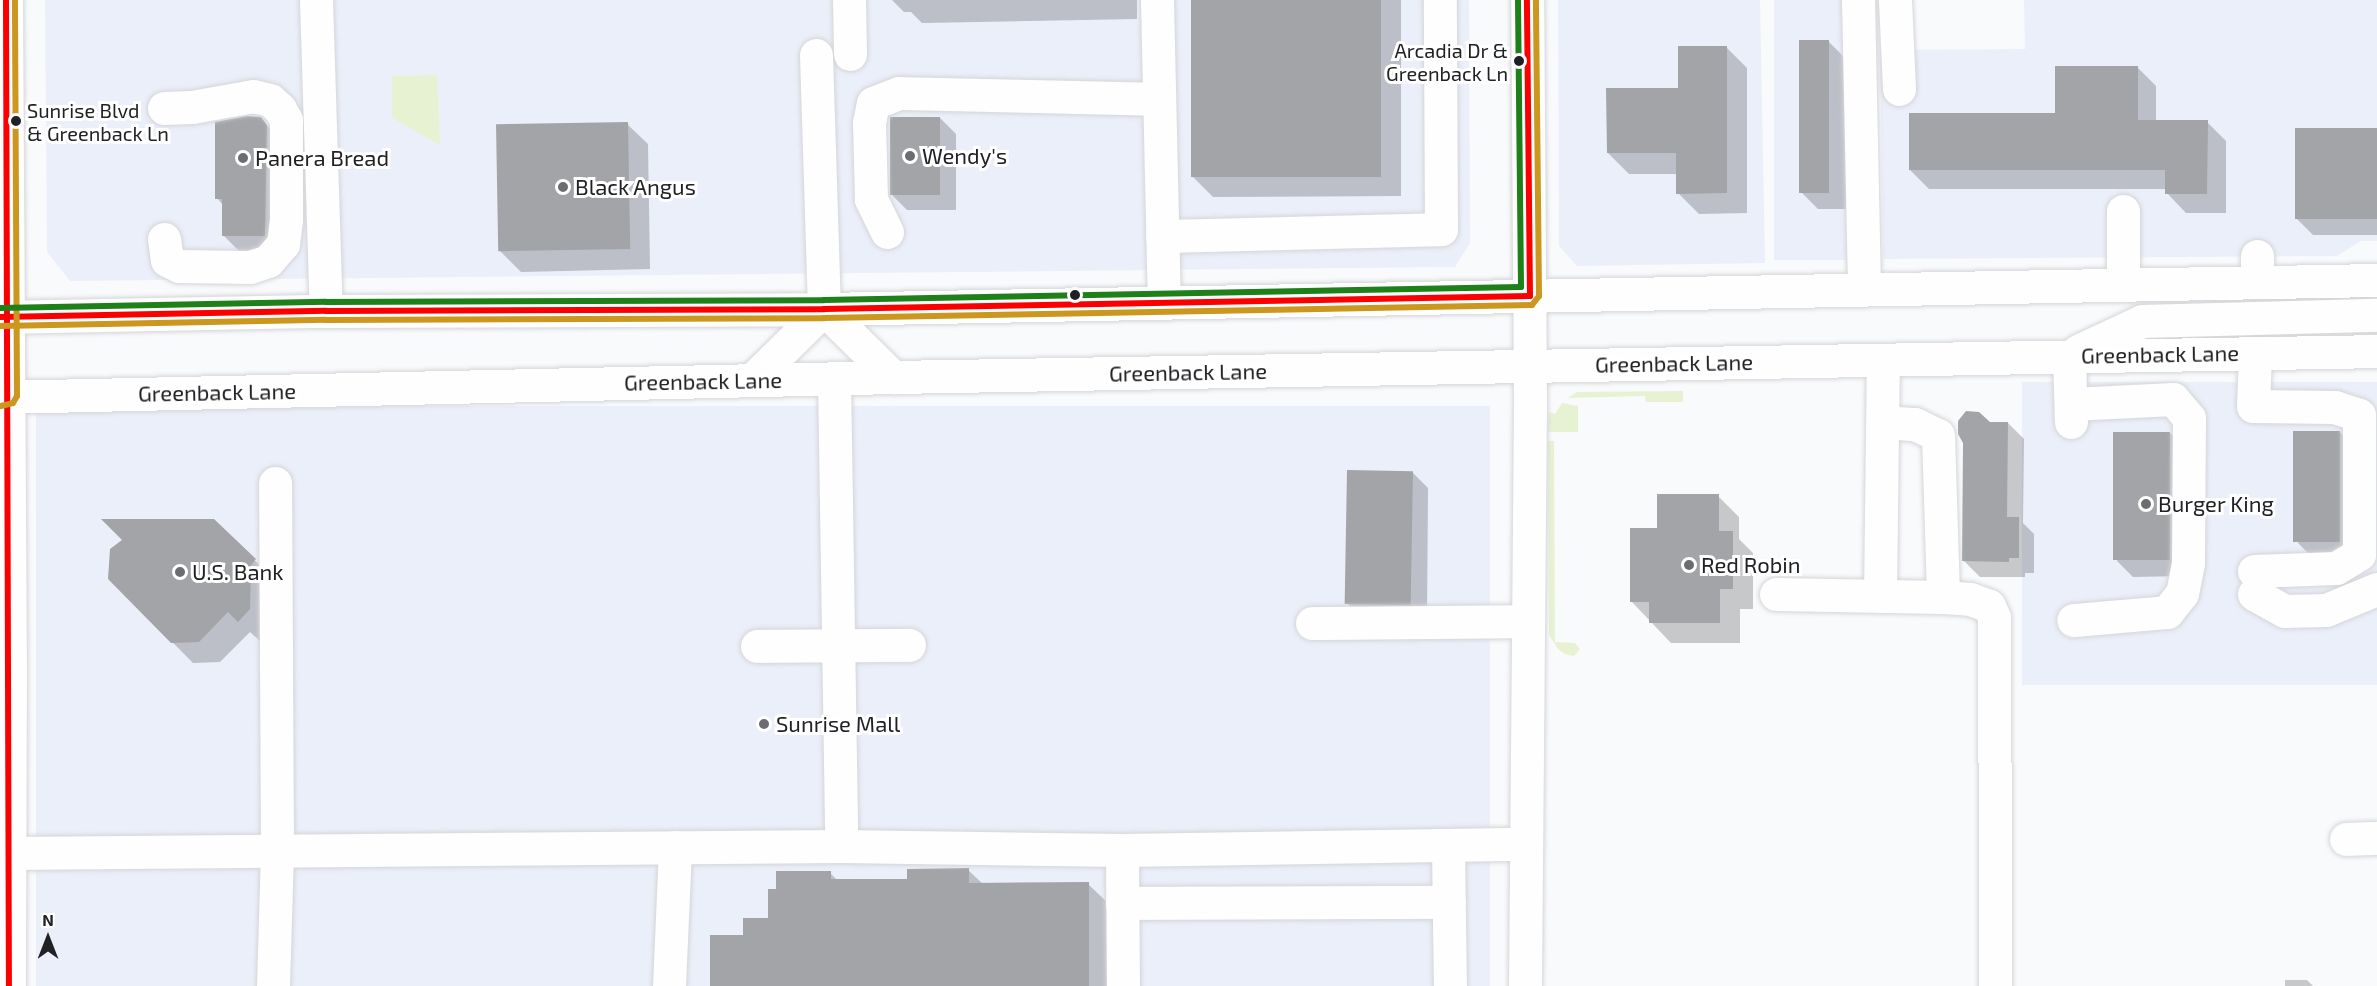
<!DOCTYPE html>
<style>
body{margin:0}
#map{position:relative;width:2377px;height:986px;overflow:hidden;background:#f9fafc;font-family:"Exo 2",sans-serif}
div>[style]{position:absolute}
.built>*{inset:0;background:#ebeff9;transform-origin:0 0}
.green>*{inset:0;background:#e7f2d3}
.shadow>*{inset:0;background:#0003}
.building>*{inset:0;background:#a3a4a7;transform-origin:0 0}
.roads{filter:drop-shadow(0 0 2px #d4d5d8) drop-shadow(0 0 2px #d4d5d8)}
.minor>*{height:33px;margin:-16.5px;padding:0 16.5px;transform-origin:16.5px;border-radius:16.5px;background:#fefeff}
.major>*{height:33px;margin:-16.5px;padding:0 16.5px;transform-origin:16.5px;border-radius:16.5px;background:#fefeff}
.bus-1>*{height:6px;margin:-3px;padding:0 3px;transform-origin:3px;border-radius:3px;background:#fa0000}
.bus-2>*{height:6px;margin:-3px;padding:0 3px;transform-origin:3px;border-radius:3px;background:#cb971e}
.bus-3>*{height:6px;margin:-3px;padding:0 3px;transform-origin:3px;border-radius:3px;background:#1e8019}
.dots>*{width:16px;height:16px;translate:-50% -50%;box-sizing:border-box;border:3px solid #fff;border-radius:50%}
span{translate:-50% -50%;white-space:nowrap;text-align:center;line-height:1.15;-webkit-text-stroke:6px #fff;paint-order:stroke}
.bus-label{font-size:20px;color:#202124}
.right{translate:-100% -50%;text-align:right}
.left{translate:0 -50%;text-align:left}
.poi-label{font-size:22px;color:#202124}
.street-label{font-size:22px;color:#202124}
.north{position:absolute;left:18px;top:908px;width:60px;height:60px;-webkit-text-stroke:4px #fff;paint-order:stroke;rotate:0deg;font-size:16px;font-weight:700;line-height:24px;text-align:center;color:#202124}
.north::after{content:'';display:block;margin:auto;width:21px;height:27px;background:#202124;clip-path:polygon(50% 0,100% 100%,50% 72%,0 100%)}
</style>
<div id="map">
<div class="built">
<i style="clip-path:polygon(45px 0,1469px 0,1470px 243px,1455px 267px,70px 281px,47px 252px)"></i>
<i style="clip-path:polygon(1558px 0,1760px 0,1765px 263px,1577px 266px,1559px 246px)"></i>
<i style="left:1774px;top:0;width:100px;height:260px"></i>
<i style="clip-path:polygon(2024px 0,2377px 0,2377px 241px,2361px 241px,2337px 256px,1883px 259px,1880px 50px,2025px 49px)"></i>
<i style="left:2377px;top:382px;width:303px;height:355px;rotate:90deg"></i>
<i style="left:1490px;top:406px;width:580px;height:1454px;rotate:90deg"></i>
</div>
<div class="green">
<i style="clip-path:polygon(437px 75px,440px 145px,392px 118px,392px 76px)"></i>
<i style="clip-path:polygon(1683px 391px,1683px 402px,1646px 402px,1645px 396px,1568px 398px,1577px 392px)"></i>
<i style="clip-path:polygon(1562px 403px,1578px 406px,1578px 432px,1547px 432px,1549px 412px,1555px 414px)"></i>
<i style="clip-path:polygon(1548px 441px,1554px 441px,1555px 642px,1575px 643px,1580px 649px,1574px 656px,1565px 654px,1558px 649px,1549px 635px)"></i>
</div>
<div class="shadow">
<i style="clip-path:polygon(892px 0,1137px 0,1137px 19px,922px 23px,911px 12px,904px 12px)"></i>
<i style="clip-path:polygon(1193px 0,1401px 0,1401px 196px,1213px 197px,1192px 176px)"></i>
<i style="clip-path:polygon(1829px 42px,1845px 58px,1846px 209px,1818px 209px,1802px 193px)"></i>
<i style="clip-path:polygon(1726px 47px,1747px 68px,1747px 213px,1699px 214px,1678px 193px,1678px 174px,1629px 174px,1608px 153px)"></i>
<i style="clip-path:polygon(2137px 67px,2156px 86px,2156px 122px,2207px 122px,2226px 141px,2226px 213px,2186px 213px,2167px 193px,2167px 189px,1929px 189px,1910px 170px,2056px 115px)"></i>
<i style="clip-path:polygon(940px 118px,956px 134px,956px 210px,907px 210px,891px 194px)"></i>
<i style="clip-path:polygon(260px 119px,277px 135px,280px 251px,239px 251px,223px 235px,223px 205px,217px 198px)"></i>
<i style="clip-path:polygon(627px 124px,648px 144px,650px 269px,521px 272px,500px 251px)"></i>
<i style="clip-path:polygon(2377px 129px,2377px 235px,2313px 235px,2297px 219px)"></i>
<i style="clip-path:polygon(2008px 423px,2024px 439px,2023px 523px,2034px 534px,2034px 573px,2025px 573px,2025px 577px,1980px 577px,1964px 561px)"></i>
<i style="clip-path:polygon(2340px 432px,2356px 448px,2356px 557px,2314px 559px,2298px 543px)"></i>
<i style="clip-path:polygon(2170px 433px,2186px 449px,2185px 576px,2133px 577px,2117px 561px)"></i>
<i style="clip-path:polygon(1412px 472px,1428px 488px,1427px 619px,1363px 619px,1347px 603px)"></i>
<i style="clip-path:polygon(1718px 496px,1739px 517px,1739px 539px,1753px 553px,1753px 609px,1740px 609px,1740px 643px,1671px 643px,1632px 602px,1659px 530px)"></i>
<i style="clip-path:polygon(213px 520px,276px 581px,260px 641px,250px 632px,220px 662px,193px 663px,110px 579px)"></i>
<i style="clip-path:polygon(968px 870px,983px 884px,1088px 884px,1109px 904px,1109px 986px,712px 986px,745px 936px,769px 920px,777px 890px,830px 873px,838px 881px,909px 880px)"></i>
<i style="clip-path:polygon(2285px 980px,2307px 980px,2313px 986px,2285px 986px)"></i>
</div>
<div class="building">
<i style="left:1191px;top:0;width:190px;height:177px"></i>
<i style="left:1799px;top:40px;width:30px;height:153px"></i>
<i style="clip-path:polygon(1678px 46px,1727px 46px,1727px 193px,1676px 194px,1676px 153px,1607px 153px,1606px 88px,1678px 88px)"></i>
<i style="clip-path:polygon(2055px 66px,2138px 66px,2138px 120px,2208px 120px,2207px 194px,2165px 194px,2165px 170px,1909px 170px,1909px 113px,2055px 113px)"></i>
<i style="clip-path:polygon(247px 116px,261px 117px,267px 125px,265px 236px,222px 236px,222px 199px,215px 199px,215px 122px)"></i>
<i style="left:890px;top:117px;width:50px;height:78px"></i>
<i style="left:628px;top:122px;width:127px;height:132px;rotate:89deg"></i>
<i style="left:2377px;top:128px;width:91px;height:82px;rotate:90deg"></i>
<i style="clip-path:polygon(1966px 411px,1979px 412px,1990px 422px,2008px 422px,2007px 517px,2019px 517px,2019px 558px,2009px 558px,2009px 562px,1962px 561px,1963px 443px,1958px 434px,1958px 421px)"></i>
<i style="left:2340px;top:431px;width:111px;height:47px;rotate:90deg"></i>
<i style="left:2170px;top:432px;width:128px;height:57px;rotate:90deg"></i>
<i style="left:1347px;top:470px;width:66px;height:134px;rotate:1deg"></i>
<i style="clip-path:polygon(1657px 494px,1719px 494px,1719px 531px,1733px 531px,1733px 589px,1720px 589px,1720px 623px,1649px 623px,1649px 602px,1630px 602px,1630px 528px,1657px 528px)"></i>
<i style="clip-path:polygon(101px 519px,214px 519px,256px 559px,251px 565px,250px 609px,238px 622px,228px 612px,199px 642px,171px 643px,108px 579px,110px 549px,122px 540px)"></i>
<i style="clip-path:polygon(969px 868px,969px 883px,1089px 882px,1089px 986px,710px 986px,710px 935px,743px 935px,743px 918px,768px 918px,768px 889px,776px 889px,776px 871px,831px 871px,831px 879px,907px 879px,907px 869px)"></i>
</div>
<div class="roads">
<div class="minor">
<i style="left:316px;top:0;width:311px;rotate:88.2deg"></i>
<i style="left:849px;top:0;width:54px;rotate:88.9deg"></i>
<i style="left:1157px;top:0;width:301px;rotate:88.7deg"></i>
<i style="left:1858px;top:0;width:288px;rotate:88.8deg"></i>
<i style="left:1895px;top:0;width:89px;rotate:87.4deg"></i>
<i style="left:816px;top:55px;width:254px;rotate:88.2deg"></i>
<i style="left:2123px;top:211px;width:74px;rotate:90deg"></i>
<i style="left:887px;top:232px;width:37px;rotate:-116deg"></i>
<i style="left:871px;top:199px;width:76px;rotate:-91.5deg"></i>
<i style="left:869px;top:123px;width:20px;rotate:-79deg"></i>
<i style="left:873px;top:103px;width:28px;rotate:-21deg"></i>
<i style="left:899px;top:93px;width:260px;rotate:1.3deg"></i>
<i style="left:1162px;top:236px;width:279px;rotate:-1.4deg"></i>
<i style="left:1441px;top:229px;width:229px;rotate:-90.3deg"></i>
<i style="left:164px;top:239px;width:21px;rotate:82deg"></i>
<i style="left:167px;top:260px;width:13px;rotate:27deg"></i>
<i style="left:179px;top:266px;width:71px;rotate:0.8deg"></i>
<i style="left:250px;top:267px;width:19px;rotate:-18deg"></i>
<i style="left:268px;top:261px;width:23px;rotate:-49deg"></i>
<i style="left:283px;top:244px;width:25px;rotate:-83deg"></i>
<i style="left:286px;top:219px;width:99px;rotate:-90deg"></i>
<i style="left:286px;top:120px;width:13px;rotate:-119deg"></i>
<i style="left:280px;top:109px;width:13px;rotate:-138deg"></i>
<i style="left:270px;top:100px;width:17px;rotate:-167deg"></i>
<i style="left:253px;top:96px;width:62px;rotate:169.8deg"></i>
<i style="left:192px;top:107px;width:28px;rotate:178deg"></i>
<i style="left:2257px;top:282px;width:26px;rotate:-90deg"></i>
<i style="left:2069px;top:356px;width:66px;rotate:88.3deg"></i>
<i style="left:834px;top:378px;width:468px;rotate:89.1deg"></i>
<i style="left:2071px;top:404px;width:102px;rotate:-2.8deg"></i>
<i style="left:2173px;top:399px;width:25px;rotate:50deg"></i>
<i style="left:2189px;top:418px;width:145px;rotate:90.4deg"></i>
<i style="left:2188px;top:563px;width:31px;rotate:101deg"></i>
<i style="left:2182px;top:593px;width:24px;rotate:128deg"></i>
<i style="left:2167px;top:612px;width:94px;rotate:175.1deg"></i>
<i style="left:1883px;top:422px;width:32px;rotate:4deg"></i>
<i style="left:1915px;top:424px;width:25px;rotate:26deg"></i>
<i style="left:1938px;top:435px;width:162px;rotate:88.2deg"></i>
<i style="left:2254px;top:571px;width:82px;rotate:-2.1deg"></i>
<i style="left:2336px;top:568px;width:27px;rotate:-31deg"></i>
<i style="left:2359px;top:554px;width:139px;rotate:-90deg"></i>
<i style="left:2359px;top:415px;width:25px;rotate:-162deg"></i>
<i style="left:2335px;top:407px;width:82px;rotate:-179.3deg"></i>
<i style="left:2253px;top:406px;width:53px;rotate:-87.8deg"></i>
<i style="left:1776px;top:594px;width:167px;rotate:1deg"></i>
<i style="left:1943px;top:597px;width:27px;rotate:4deg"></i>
<i style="left:1970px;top:599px;width:20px;rotate:20deg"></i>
<i style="left:1989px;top:606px;width:12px;rotate:66deg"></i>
<i style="left:1994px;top:617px;width:369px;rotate:89.8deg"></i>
<i style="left:2254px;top:594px;width:35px;rotate:29deg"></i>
<i style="left:2285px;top:611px;width:41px;rotate:-1.4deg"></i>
<i style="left:2326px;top:610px;width:55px;rotate:-22.4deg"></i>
<i style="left:1880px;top:596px;width:235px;rotate:-89.3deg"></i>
<i style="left:1312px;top:623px;width:215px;rotate:-0.5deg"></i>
<i style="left:757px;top:646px;width:152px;rotate:-0.4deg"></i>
<i style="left:2346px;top:839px;width:31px;rotate:-2deg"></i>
<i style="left:1448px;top:847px;width:139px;rotate:89.2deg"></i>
<i style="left:1122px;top:850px;width:136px;rotate:89.6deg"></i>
<i style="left:9px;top:853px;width:832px;rotate:-0.48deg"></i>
<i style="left:841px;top:846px;width:281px;rotate:0.8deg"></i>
<i style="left:1122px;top:850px;width:403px;rotate:-0.9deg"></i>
<i style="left:1122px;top:903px;width:327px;rotate:-0.2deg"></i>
<i style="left:273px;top:986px;width:136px;rotate:-88.3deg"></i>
<i style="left:277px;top:850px;width:367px;rotate:-90.3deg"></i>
<i style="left:669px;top:986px;width:139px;rotate:-87.5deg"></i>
<i style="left:1525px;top:986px;width:585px;rotate:-89.51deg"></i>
<i style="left:1530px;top:401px;width:401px;rotate:-90.4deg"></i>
</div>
<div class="major">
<i style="left:6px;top:0;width:672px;rotate:89.66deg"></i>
<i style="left:10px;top:672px;width:314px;rotate:90.2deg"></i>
<i style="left:824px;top:309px;width:97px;rotate:44.6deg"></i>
<i style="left:0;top:317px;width:326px;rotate:-1.1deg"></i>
<i style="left:326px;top:311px;width:498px;rotate:-0.2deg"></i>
<i style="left:824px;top:309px;width:1553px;rotate:-1.07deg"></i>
<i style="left:2078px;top:351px;width:71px;rotate:-25.1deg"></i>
<i style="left:2142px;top:321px;width:235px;rotate:-1.5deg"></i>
<i style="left:752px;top:380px;width:101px;rotate:-44.6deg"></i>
<i style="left:0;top:397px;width:893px;rotate:-1.28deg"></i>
<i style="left:893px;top:377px;width:1484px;rotate:-1deg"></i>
</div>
</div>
<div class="bus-1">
<i style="left:6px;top:0;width:986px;rotate:89.83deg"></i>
<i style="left:0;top:317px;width:326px;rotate:-1.1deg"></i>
<i style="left:326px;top:311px;width:498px;rotate:-0.2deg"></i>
<i style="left:824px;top:309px;width:706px;rotate:-1.05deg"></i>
<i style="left:1530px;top:296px;width:296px;rotate:-90.6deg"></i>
</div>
<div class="bus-2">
<i style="left:0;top:326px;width:326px;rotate:-1.1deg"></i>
<i style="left:326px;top:320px;width:498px;rotate:-0.2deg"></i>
<i style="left:824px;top:318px;width:708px;rotate:-1.05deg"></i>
<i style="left:1532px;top:305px;width:11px;rotate:-52deg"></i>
<i style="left:1539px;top:296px;width:296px;rotate:-90.6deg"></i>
<i style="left:1px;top:406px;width:12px;rotate:-14deg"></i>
<i style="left:13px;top:403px;width:8px;rotate:-60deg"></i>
<i style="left:17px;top:396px;width:396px;rotate:-90.3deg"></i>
</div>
<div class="bus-3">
<i style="left:0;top:308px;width:326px;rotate:-1.1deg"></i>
<i style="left:326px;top:302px;width:498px;rotate:-0.2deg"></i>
<i style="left:824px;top:300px;width:697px;rotate:-1.07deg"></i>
<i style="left:1521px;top:287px;width:287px;rotate:-90.6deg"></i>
</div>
<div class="dots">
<i style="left:1519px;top:61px;background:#202124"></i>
<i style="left:16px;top:121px;background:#202124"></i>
<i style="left:910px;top:156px;background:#6c6d70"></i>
<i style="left:243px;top:158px;background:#6c6d70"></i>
<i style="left:563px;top:187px;background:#6c6d70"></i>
<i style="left:1075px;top:295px;background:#202124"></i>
<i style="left:2146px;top:504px;background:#6c6d70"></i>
<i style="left:1689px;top:565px;background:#6c6d70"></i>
<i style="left:180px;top:572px;background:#6c6d70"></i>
<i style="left:764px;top:724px;background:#6c6d70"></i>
</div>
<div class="bus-label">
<span class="right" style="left:1508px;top:62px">Arcadia Dr &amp;<br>Greenback Ln</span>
<span class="left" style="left:27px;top:122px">Sunrise Blvd<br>&amp; Greenback Ln</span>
</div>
<div class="poi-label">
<span class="left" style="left:922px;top:156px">Wendy's</span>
<span class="left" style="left:255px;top:158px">Panera Bread</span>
<span class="left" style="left:575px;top:187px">Black Angus</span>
<span class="left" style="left:2158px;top:504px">Burger King</span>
<span class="left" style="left:1701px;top:565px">Red Robin</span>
<span class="left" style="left:192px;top:572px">U.S. Bank</span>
<span class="left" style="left:776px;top:724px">Sunrise Mall</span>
</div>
<div class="street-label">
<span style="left:2160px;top:354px;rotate:-1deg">Greenback Lane</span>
<span style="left:1674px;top:363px;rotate:-1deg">Greenback Lane</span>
<span style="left:1188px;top:372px;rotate:-1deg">Greenback Lane</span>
<span style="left:703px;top:381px;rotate:-1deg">Greenback Lane</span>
<span style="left:217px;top:392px;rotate:-1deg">Greenback Lane</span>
</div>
<div class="north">N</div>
</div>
